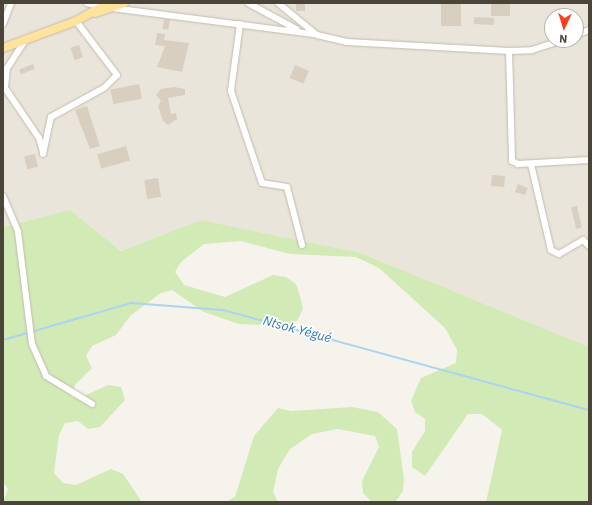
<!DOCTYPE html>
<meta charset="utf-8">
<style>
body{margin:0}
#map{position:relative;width:592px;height:505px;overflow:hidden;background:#f6f3ec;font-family:"IBM Plex Sans",sans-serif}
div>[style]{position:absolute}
.residential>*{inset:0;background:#eae5da}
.green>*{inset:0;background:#d2eab5}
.stream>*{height:2px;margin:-1px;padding:0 1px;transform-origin:1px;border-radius:1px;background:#a9d4f2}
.building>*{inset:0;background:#d8cfc1;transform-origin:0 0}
.roads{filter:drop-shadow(0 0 1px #c2bbae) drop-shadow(0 0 1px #c2bbae)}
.minor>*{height:6px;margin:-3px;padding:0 3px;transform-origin:3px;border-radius:3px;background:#fff}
.major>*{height:8px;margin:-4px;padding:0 4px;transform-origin:4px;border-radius:4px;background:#ffe39c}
span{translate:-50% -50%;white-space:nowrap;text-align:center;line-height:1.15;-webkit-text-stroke:3.5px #fff;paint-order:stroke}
.water-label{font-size:13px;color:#2e7ab2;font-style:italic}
.frame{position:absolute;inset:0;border:4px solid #4b4439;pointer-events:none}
.north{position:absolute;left:544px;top:8px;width:40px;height:40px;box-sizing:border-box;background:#fff;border:1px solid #b7b4b0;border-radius:50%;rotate:184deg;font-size:11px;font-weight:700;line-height:16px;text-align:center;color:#4b4439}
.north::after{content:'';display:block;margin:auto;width:14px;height:18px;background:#fc3f1d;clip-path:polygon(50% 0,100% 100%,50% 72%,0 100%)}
</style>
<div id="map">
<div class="residential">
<i style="clip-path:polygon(evenodd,3px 3px,589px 3px,589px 347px,361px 253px,201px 220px,121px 251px,70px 210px,3px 227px,3px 3px,552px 16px,576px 16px,576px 40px,552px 40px,552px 16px)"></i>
</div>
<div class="green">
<i style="clip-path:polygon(70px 210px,121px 251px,201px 220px,361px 253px,589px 347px,589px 502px,486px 502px,502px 430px,482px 414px,468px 414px,425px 476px,412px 467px,412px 452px,425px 431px,425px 419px,415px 412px,411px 401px,421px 378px,456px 363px,457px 350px,445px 328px,379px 268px,356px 257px,290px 254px,241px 241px,204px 244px,181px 262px,175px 272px,184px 285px,225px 297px,273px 275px,286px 277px,296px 284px,300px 296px,303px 309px,297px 321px,284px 326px,239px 324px,204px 312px,172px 290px,161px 293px,131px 315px,116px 335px,92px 346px,86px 356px,92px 368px,75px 385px,71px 397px,84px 396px,108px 385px,121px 387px,125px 400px,100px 427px,88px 429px,78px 421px,65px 423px,59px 435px,54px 473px,63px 483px,76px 485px,111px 469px,123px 474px,142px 502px,3px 502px,8px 489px,3px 482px,3px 227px)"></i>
<i style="clip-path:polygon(352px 407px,378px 412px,397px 429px,404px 479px,403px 491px,396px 501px,372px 502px,363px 493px,362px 481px,379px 447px,375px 436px,338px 429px,312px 434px,290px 449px,278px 469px,273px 492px,278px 502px,225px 502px,235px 497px,254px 436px,278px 408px,291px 411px)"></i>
</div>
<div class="stream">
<i style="left:3px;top:340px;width:133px;rotate:-16.1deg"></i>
<i style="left:131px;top:303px;width:92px;rotate:4.4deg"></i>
<i style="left:223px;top:310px;width:379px;rotate:15.3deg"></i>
</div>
<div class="building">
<i style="left:296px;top:3px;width:9px;height:8px"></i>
<i style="left:441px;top:3px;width:20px;height:23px"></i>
<i style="left:491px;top:3px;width:19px;height:13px"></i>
<i style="left:474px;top:17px;width:20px;height:7px;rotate:3deg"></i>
<i style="left:164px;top:19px;width:6px;height:10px;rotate:9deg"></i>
<i style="clip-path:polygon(157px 33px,165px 34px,164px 40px,189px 43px,182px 72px,157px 67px,165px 46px,155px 45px)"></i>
<i style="left:79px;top:45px;width:13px;height:9px;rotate:72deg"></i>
<i style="left:33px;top:64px;width:5px;height:15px;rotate:68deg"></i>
<i style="left:295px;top:65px;width:15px;height:14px;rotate:23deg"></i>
<i style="left:139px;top:84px;width:15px;height:29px;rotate:79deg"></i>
<i style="clip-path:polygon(174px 87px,185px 89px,185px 95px,168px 98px,171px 114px,176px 113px,177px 119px,168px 125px,163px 121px,158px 106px,161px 101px,156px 95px,161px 89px)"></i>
<i style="clip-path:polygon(87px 106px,100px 146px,90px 149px,75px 110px)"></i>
<i style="left:126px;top:146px;width:15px;height:30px;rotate:74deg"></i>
<i style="left:35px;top:154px;width:13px;height:11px;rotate:77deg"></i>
<i style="left:492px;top:175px;width:13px;height:11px;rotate:4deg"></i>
<i style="left:158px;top:178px;width:19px;height:14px;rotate:81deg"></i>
<i style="clip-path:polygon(518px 184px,528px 188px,525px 195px,515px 192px)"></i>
<i style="left:577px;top:206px;width:22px;height:6px;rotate:77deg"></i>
</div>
<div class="roads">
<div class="minor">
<i style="left:87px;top:3px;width:16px;rotate:15deg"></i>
<i style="left:248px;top:3px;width:55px;rotate:28.4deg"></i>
<i style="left:278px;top:3px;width:50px;rotate:39.4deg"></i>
<i style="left:317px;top:35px;width:31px;rotate:13deg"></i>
<i style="left:347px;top:42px;width:162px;rotate:3.2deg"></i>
<i style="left:509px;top:51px;width:23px;rotate:-2deg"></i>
<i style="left:532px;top:50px;width:32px;rotate:-18deg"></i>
<i style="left:112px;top:8px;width:203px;rotate:7.4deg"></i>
<i style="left:3px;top:24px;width:22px;rotate:-69deg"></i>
<i style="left:240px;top:24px;width:68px;rotate:97.7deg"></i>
<i style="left:231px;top:91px;width:97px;rotate:71.4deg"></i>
<i style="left:262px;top:183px;width:25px;rotate:9deg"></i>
<i style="left:287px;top:187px;width:60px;rotate:75.5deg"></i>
<i style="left:576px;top:35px;width:14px;rotate:-21deg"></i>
<i style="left:26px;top:39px;width:35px;rotate:123deg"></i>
<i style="left:7px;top:68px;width:20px;rotate:96deg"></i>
<i style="left:5px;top:88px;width:60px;rotate:55.8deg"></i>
<i style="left:39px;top:138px;width:15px;rotate:74deg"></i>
<i style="left:509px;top:51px;width:110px;rotate:88.4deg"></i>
<i style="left:512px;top:161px;width:7px;rotate:27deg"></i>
<i style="left:518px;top:164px;width:71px;rotate:-3.2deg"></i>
<i style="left:43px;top:154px;width:38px;rotate:-78deg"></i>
<i style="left:51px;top:117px;width:60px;rotate:-28.7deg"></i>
<i style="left:104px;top:88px;width:18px;rotate:-45deg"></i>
<i style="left:117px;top:75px;width:68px;rotate:-127.2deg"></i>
<i style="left:531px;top:164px;width:88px;rotate:76.9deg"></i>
<i style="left:551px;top:250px;width:9px;rotate:27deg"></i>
<i style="left:559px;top:254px;width:28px;rotate:-30deg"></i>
<i style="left:583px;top:240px;width:8px;rotate:45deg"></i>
<i style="left:3px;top:196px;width:39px;rotate:67deg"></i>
<i style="left:18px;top:232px;width:113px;rotate:82.9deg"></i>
<i style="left:32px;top:344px;width:35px;rotate:66deg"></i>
<i style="left:46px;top:376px;width:54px;rotate:31.3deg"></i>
</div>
<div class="major">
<i style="left:95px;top:13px;width:31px;rotate:-19deg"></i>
<i style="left:3px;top:48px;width:78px;rotate:-20.3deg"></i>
<i style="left:76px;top:21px;width:37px;rotate:-29deg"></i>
</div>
</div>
<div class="water-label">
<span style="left:297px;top:330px;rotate:15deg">Ntsok Yégué</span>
</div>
<div class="frame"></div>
<div class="north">N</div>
</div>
